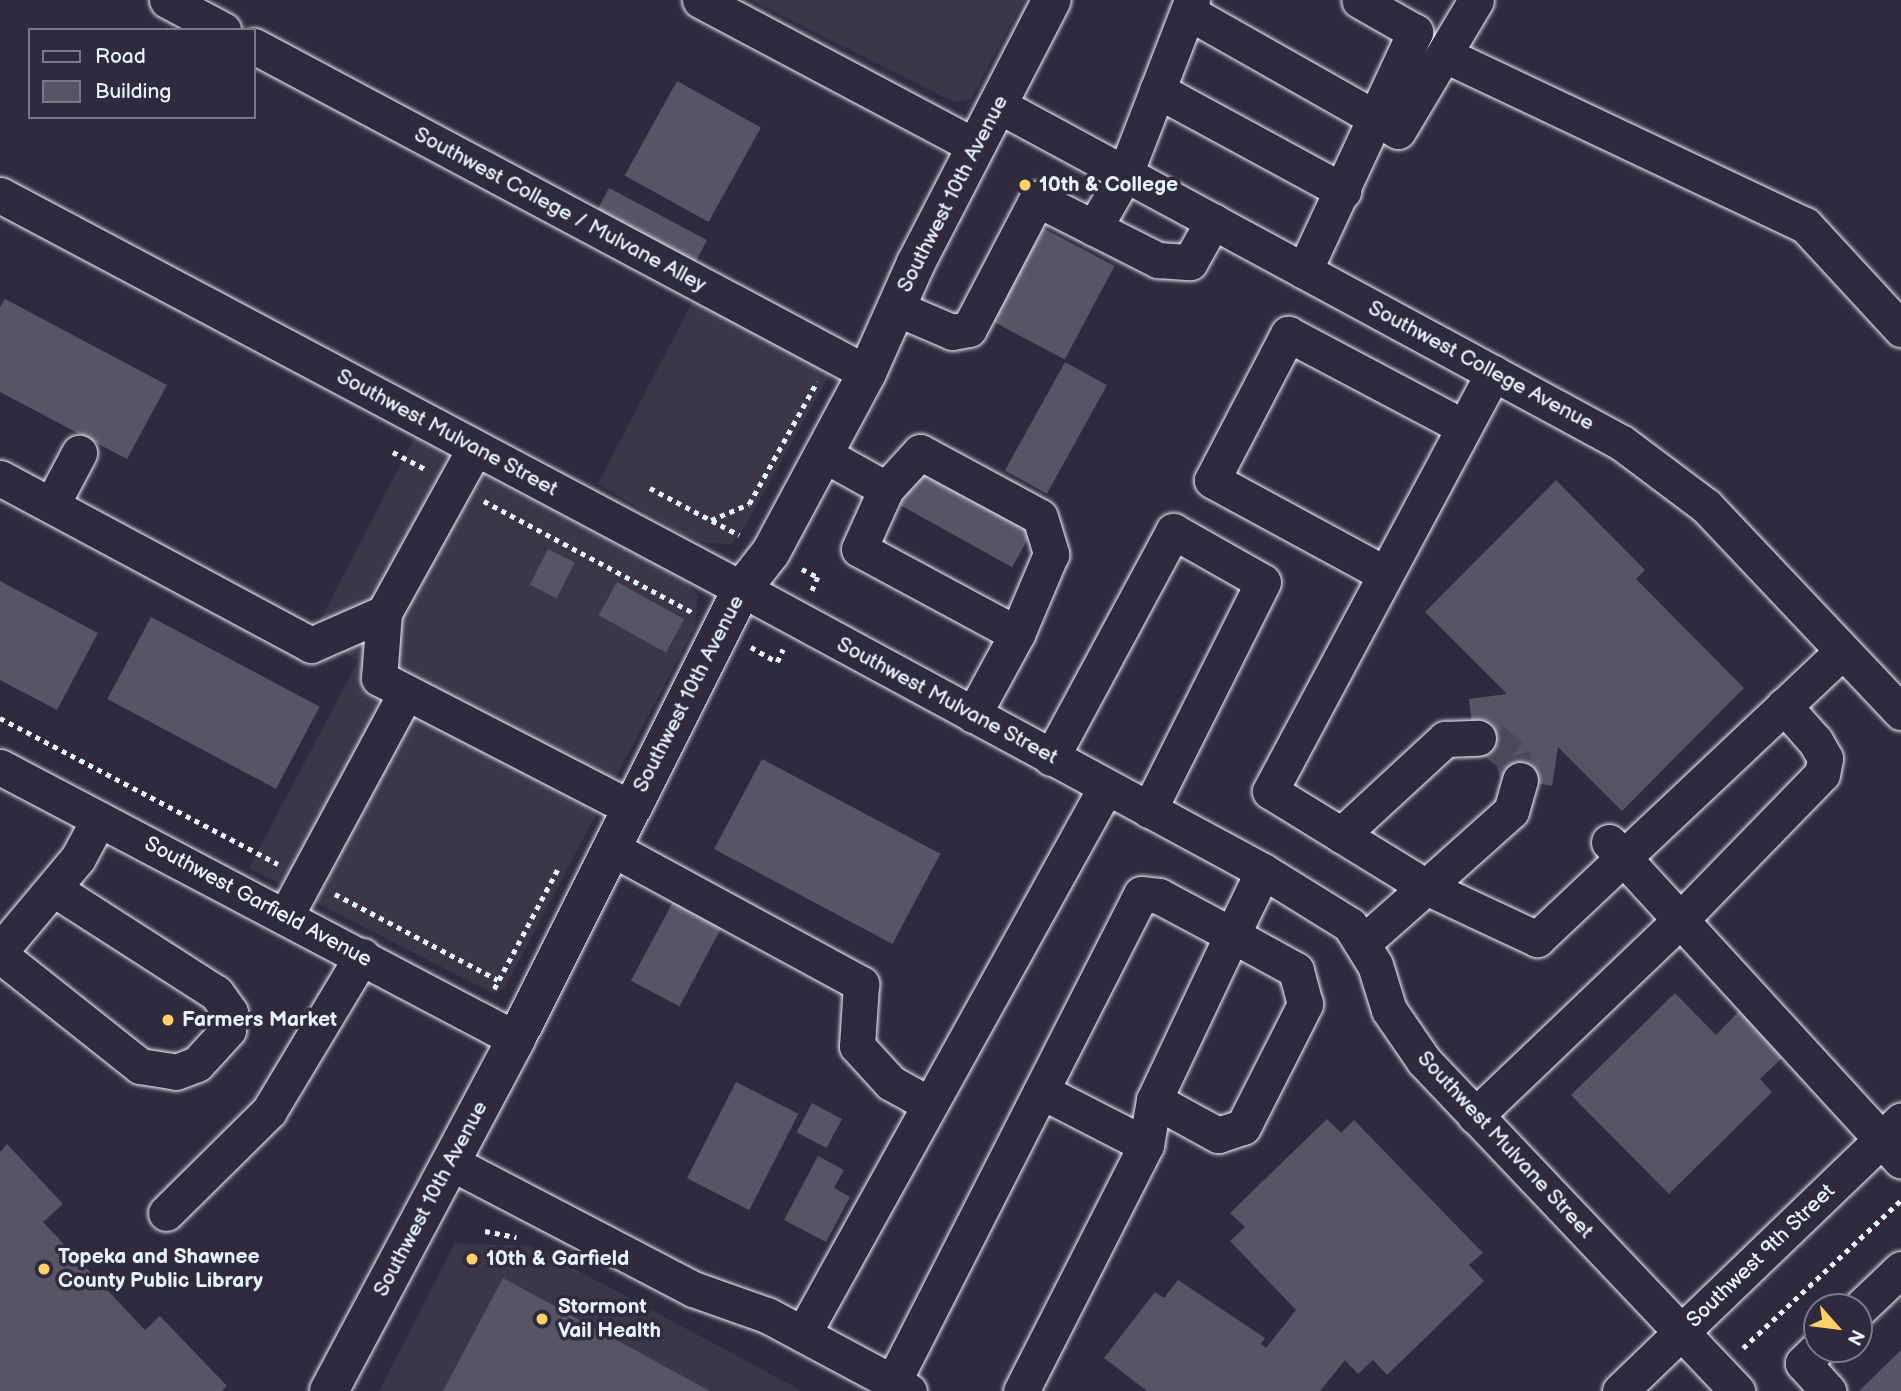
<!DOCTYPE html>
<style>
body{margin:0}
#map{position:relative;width:1901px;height:1391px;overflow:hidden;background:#2f2a3d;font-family:"Balsamiq Sans",sans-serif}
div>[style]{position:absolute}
.built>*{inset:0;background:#3b3749}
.building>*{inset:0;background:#575565;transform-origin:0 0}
.minor-tunnel>*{height:35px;margin-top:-17.5px;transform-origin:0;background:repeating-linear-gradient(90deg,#4b4859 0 35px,transparent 0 53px)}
.path>*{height:4.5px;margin-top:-2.25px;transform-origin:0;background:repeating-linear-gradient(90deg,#e8f1f8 0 5px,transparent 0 10px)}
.roads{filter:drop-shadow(0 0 2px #e8f1f8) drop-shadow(0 0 2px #e8f1f8)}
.minor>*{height:35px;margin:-17.5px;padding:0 17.5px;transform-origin:17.5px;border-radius:17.5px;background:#2f2a3d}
.major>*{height:38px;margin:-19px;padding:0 19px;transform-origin:19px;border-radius:19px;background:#2f2a3d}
.dots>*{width:19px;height:19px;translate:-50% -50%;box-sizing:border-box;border:4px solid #2f2a3d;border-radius:50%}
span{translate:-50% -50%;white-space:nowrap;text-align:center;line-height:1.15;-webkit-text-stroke:7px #2f2a3d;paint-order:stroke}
.poi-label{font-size:21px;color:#e8f1f8;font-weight:700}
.left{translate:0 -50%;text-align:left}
.street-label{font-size:21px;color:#e8f1f8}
.legend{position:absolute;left:28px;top:28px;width:228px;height:91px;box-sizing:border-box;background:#2f2a3d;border:2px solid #797a88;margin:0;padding:9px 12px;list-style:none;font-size:21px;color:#e8f1f8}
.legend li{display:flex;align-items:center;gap:14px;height:35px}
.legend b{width:35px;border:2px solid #797a88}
.north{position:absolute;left:1803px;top:1293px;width:70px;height:70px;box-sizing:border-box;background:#2f2a3d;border:2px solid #797a88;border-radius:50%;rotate:118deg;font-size:19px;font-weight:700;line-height:28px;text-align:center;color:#e8f1f8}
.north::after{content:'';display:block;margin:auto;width:24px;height:32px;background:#ffd166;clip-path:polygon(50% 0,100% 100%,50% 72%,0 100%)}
</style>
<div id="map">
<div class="built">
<i style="clip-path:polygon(751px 0,1024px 0,970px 100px,954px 102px)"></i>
<i style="clip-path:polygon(707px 273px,846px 345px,744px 528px,731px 544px,708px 543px,685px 535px,598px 484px)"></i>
<i style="clip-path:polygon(415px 437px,682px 578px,698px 595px,695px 627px,505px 987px,494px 994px,249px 868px,358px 661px,313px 634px)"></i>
<i style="clip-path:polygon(455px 1243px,532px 1246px,802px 1391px,379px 1391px)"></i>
</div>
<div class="building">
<i style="left:677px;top:81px;width:96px;height:108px;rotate:29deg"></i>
<i style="left:609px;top:188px;width:111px;height:32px;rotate:28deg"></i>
<i style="left:1043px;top:228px;width:81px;height:106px;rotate:28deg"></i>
<i style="clip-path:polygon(5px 299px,167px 385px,127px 459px,0 392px,0 307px)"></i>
<i style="left:1065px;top:362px;width:48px;height:124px;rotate:29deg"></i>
<i style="left:923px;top:464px;width:128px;height:47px;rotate:29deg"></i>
<i style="clip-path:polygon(1556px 480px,1645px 570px,1636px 579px,1744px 688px,1622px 811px,1558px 747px,1552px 786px,1520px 780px,1492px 758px,1473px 732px,1469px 699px,1507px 694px,1425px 612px)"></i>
<i style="left:548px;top:549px;width:30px;height:40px;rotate:27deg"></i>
<i style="clip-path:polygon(0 581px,98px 633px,57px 710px,0 680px)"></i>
<i style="left:617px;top:582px;width:77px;height:38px;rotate:29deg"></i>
<i style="left:151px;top:617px;width:191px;height:93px;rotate:28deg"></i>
<i style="left:762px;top:759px;width:202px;height:102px;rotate:28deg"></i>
<i style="left:676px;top:896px;width:55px;height:96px;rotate:28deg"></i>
<i style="clip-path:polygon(1675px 993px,1716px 1035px,1739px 1011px,1784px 1056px,1760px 1079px,1772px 1092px,1669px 1194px,1571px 1095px)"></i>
<i style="left:736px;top:1082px;width:70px;height:108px;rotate:27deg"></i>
<i style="left:812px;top:1103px;width:34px;height:33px;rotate:28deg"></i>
<i style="clip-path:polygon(1327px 1119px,1341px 1133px,1354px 1120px,1483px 1253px,1469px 1265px,1484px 1281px,1387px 1375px,1373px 1360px,1358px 1374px,1345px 1360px,1320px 1391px,1147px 1391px,1104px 1358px,1155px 1292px,1164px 1298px,1178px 1280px,1265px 1338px,1261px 1344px,1266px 1348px,1296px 1310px,1230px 1241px,1245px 1227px,1230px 1213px)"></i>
<i style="clip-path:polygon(7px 1144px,63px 1204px,43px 1222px,145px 1330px,160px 1316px,227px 1386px,222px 1391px,0 1391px,0 1152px)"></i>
<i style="clip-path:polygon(818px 1156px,844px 1170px,834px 1188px,850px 1197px,826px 1242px,784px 1220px)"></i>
<i style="clip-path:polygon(503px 1278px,710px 1391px,443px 1391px)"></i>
<i style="clip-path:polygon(1901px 1350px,1901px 1391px,1859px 1391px)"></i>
</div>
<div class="minor-tunnel">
<i style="left:1478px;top:738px;width:14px;rotate:4deg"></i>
<i style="left:1492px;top:739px;width:26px;rotate:40deg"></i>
<i style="left:1512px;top:756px;width:25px;rotate:72deg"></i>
</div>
<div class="path">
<i style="left:393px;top:452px;width:38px;rotate:28deg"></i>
<i style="left:650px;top:488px;width:101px;rotate:27.8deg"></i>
<i style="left:484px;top:501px;width:236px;rotate:28.1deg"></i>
<i style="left:711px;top:520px;width:41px;rotate:-22.8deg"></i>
<i style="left:749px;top:504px;width:140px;rotate:-60.9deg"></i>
<i style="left:802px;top:569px;width:18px;rotate:27deg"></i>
<i style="left:818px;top:577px;width:15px;rotate:113deg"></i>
<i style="left:751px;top:647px;width:30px;rotate:30deg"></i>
<i style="left:777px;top:662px;width:14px;rotate:-65deg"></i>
<i style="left:0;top:718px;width:314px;rotate:27.7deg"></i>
<i style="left:335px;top:894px;width:184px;rotate:27.8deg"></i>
<i style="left:494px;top:989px;width:138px;rotate:-62deg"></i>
<i style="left:485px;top:1231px;width:32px;rotate:11deg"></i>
<i style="left:1743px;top:1348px;width:216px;rotate:-43.1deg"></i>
</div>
<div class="roads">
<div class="minor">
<i style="left:167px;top:0;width:64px;rotate:28.2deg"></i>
<i style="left:700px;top:0;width:313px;rotate:28deg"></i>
<i style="left:1188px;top:12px;width:241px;rotate:29.5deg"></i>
<i style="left:1398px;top:131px;width:152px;rotate:-59.2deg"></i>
<i style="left:254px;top:46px;width:695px;rotate:28.08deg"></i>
<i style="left:1445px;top:55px;width:398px;rotate:25.3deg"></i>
<i style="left:1805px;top:225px;width:142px;rotate:47.3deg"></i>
<i style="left:1157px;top:90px;width:212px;rotate:28.5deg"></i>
<i style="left:998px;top:105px;width:710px;rotate:28.44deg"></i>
<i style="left:1622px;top:443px;width:105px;rotate:36.9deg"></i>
<i style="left:1706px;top:506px;width:284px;rotate:46.6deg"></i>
<i style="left:0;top:195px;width:840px;rotate:27.97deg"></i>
<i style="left:742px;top:589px;width:592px;rotate:28.43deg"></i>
<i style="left:1263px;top:871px;width:102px;rotate:31.8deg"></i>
<i style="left:1350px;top:925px;width:47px;rotate:58deg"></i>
<i style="left:1375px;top:965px;width:47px;rotate:72.7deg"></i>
<i style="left:1389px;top:1010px;width:62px;rotate:55.5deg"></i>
<i style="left:1424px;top:1061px;width:455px;rotate:46.5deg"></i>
<i style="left:1094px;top:228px;width:62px;rotate:-60.1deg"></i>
<i style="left:1125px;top:174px;width:186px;rotate:-68.9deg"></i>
<i style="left:1304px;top:271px;width:264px;rotate:-65.1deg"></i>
<i style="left:1415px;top:32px;width:64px;rotate:-150.3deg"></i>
<i style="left:896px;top:308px;width:61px;rotate:23.2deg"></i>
<i style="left:952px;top:332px;width:17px;rotate:-10deg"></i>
<i style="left:969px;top:329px;width:147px;rotate:-62.4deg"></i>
<i style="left:1037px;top:199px;width:136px;rotate:26.8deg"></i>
<i style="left:1158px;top:260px;width:32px;rotate:4deg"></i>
<i style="left:1190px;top:262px;width:47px;rotate:-60.7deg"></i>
<i style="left:475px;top:448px;width:188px;rotate:118.9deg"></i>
<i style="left:384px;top:613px;width:65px;rotate:94.4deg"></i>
<i style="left:379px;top:678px;width:284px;rotate:27.3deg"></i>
<i style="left:823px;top:454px;width:72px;rotate:29.1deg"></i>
<i style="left:0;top:478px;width:353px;rotate:28.2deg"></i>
<i style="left:311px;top:645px;width:80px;rotate:-23.7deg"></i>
<i style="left:52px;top:504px;width:58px;rotate:-62.1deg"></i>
<i style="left:1385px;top:574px;width:197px;rotate:-151.5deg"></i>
<i style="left:1212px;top:480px;width:165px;rotate:-62.5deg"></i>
<i style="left:1288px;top:334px;width:199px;rotate:27.9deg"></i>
<i style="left:973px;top:715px;width:92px;rotate:-61.5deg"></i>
<i style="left:1017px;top:634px;width:179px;rotate:-151.7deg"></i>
<i style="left:859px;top:549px;width:66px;rotate:-65.8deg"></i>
<i style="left:886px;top:489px;width:50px;rotate:-47.4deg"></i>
<i style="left:920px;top:452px;width:136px;rotate:28.4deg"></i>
<i style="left:1040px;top:517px;width:39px;rotate:73deg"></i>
<i style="left:1051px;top:554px;width:87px;rotate:113deg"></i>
<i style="left:1051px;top:758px;width:258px;rotate:-61.7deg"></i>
<i style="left:1173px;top:531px;width:103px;rotate:29.5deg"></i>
<i style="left:1263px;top:582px;width:255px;rotate:116.6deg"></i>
<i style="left:0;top:767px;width:583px;rotate:27.8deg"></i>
<i style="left:1520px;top:780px;width:32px;rotate:106deg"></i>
<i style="left:1511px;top:811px;width:114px;rotate:138.2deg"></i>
<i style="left:1426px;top:887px;width:123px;rotate:25.1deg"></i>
<i style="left:1537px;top:939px;width:420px;rotate:-43.3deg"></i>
<i style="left:1341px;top:835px;width:142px;rotate:-42.7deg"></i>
<i style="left:1445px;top:739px;width:33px;rotate:-2deg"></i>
<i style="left:1609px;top:842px;width:432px;rotate:47.5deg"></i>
<i style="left:611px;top:848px;width:285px;rotate:28.5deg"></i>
<i style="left:861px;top:984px;width:62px;rotate:93.7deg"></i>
<i style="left:857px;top:1046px;width:50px;rotate:47.4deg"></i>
<i style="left:891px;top:1083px;width:43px;rotate:28.9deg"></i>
<i style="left:285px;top:917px;width:255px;rotate:-61.7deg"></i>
<i style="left:1364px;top:942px;width:83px;rotate:-41.6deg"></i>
<i style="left:1426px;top:887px;width:183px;rotate:-148.4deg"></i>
<i style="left:1270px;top:791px;width:474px;rotate:-61.9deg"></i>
<i style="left:0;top:951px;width:121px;rotate:-50deg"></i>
<i style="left:78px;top:858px;width:44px;rotate:-61.7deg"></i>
<i style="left:0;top:955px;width:179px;rotate:38.4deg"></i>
<i style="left:140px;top:1066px;width:36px;rotate:9deg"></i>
<i style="left:176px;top:1072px;width:22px;rotate:-21deg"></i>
<i style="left:197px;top:1064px;width:46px;rotate:-47.6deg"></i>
<i style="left:228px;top:1030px;width:18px;rotate:-84deg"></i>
<i style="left:230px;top:1012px;width:24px;rotate:-126deg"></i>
<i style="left:216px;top:993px;width:193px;rotate:-147.3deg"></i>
<i style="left:1041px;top:1091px;width:118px;rotate:27.2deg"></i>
<i style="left:1154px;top:1100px;width:73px;rotate:28.7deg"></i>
<i style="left:1218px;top:1135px;width:26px;rotate:-18deg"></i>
<i style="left:1243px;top:1127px;width:138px;rotate:-63.2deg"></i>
<i style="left:1305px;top:1004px;width:35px;rotate:-105deg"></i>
<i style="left:1296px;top:970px;width:73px;rotate:-151.3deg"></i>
<i style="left:1232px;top:935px;width:71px;rotate:-64.2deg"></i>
<i style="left:1475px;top:1116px;width:284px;rotate:-43.7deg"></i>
<i style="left:1680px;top:920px;width:204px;rotate:-45.8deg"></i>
<i style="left:1822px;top:774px;width:16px;rotate:-79deg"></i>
<i style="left:1825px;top:758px;width:20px;rotate:-120deg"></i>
<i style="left:1815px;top:741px;width:47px;rotate:-131.5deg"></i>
<i style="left:450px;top:1162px;width:274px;rotate:27.6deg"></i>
<i style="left:693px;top:1289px;width:78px;rotate:19.4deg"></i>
<i style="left:767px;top:1315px;width:161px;rotate:28.2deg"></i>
<i style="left:166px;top:1213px;width:145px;rotate:-44.7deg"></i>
<i style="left:269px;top:1111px;width:181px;rotate:-59deg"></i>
<i style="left:1859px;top:1309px;width:58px;rotate:-43.6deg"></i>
<i style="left:803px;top:1334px;width:625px;rotate:-61.02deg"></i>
<i style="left:1817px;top:1349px;width:20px;rotate:135deg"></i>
<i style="left:1803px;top:1363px;width:38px;rotate:48deg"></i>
<i style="left:893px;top:1382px;width:547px;rotate:-63.06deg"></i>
<i style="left:1141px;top:894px;width:18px;rotate:6deg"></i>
<i style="left:1159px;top:896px;width:83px;rotate:28.1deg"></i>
<i style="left:1232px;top:935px;width:183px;rotate:115.3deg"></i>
<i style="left:1154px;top:1100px;width:46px;rotate:100.1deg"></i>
<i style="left:1146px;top:1145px;width:276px;rotate:116.9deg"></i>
<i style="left:1620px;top:1391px;width:390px;rotate:-43.9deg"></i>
</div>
<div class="major">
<i style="left:329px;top:1391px;width:399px;rotate:-62deg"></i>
<i style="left:516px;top:1039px;width:504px;rotate:-63.33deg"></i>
<i style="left:742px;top:589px;width:47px;rotate:-51.9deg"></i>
<i style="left:771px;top:552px;width:203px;rotate:-61.8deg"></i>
<i style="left:867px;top:373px;width:120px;rotate:-66deg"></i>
<i style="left:916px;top:263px;width:296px;rotate:-62.7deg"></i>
</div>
</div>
<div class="dots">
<i style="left:1025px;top:185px;background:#ffd166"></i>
<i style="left:168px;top:1020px;background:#ffd166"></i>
<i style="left:472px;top:1259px;background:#ffd166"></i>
<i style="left:44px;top:1269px;background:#ffd166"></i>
<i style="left:542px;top:1319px;background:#ffd166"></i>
</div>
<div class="poi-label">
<span class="left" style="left:1039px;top:185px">10th &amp; College</span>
<span class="left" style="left:182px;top:1020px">Farmers Market</span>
<span class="left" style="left:58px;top:1269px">Topeka and Shawnee<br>County Public Library</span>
<span class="left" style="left:486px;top:1259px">10th &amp; Garfield</span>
<span class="left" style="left:558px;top:1319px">Stormont<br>Vail Health</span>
</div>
<div class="street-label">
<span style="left:953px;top:194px;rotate:-63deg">Southwest 10th Avenue</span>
<span style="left:560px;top:210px;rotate:28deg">Southwest College / Mulvane Alley</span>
<span style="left:1481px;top:366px;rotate:28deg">Southwest College Avenue</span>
<span style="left:447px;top:433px;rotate:28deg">Southwest Mulvane Street</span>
<span style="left:689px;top:694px;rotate:-63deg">Southwest 10th Avenue</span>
<span style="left:947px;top:701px;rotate:28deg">Southwest Mulvane Street</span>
<span style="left:258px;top:902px;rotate:28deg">Southwest Garfield Avenue</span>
<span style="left:1505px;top:1145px;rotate:47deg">Southwest Mulvane Street</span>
<span style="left:431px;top:1199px;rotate:-62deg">Southwest 10th Avenue</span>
<span style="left:1761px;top:1256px;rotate:-44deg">Southwest 9th Street</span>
</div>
<ul class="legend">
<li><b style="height:9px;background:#2f2a3d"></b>Road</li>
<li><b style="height:19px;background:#575565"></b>Building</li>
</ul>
<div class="north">N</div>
</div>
